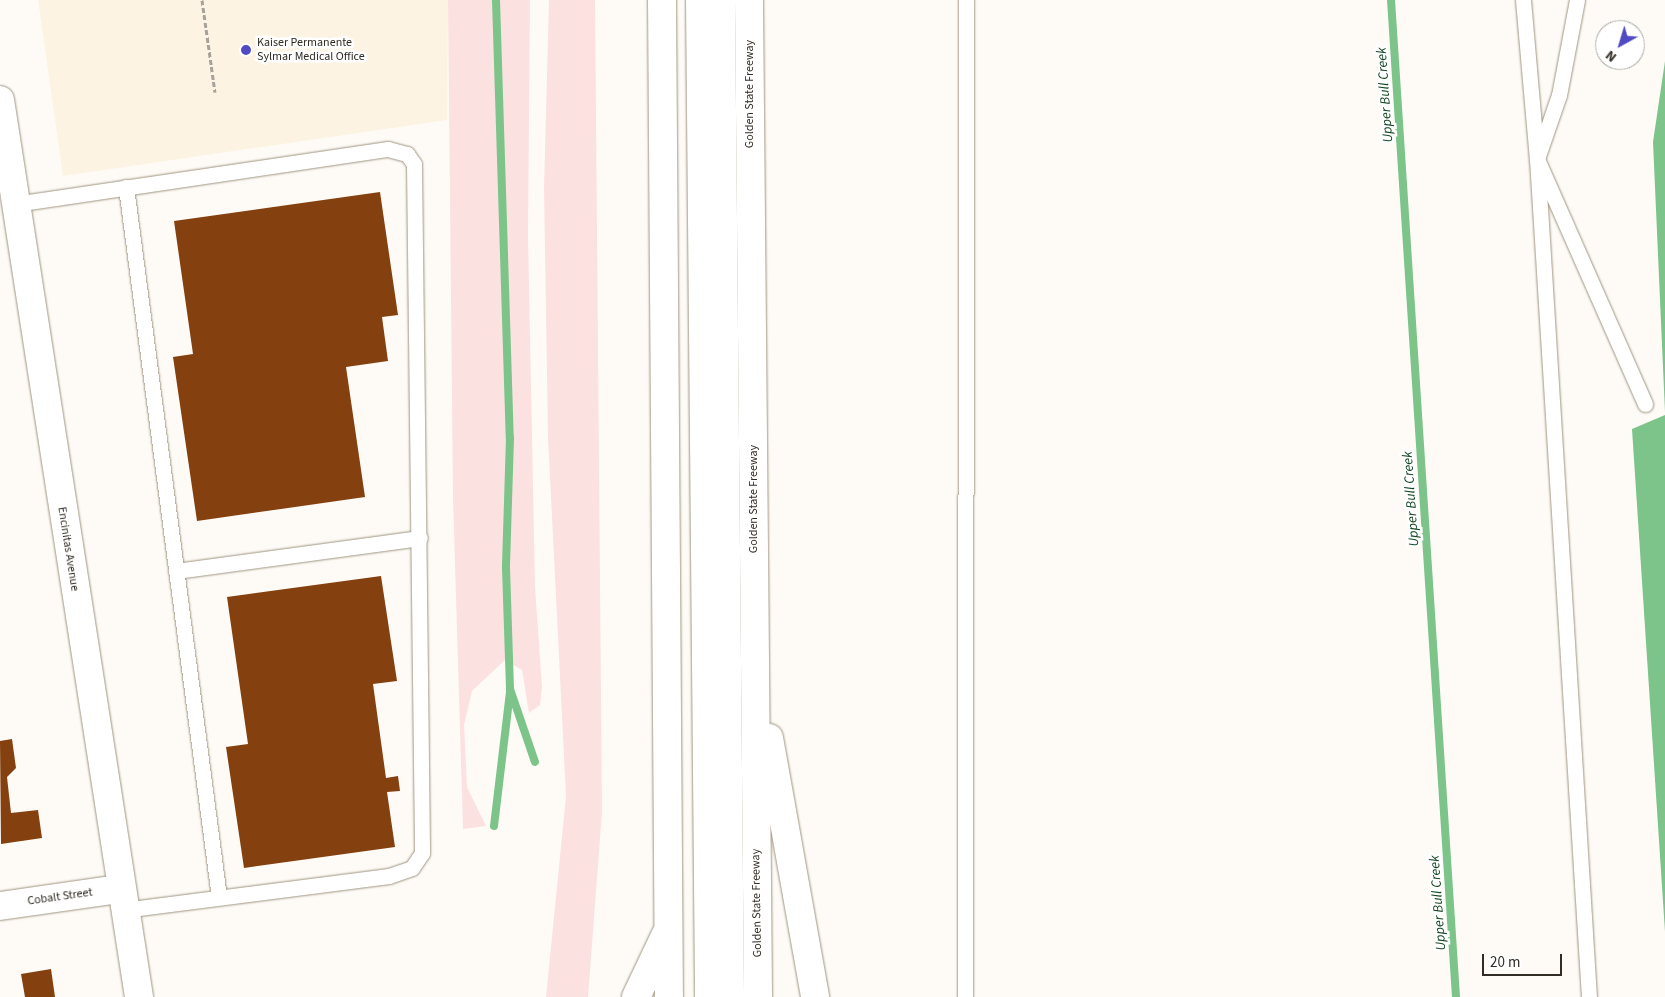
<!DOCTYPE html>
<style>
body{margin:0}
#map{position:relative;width:1665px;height:997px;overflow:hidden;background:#fefbf7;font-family:"Source Sans 3",sans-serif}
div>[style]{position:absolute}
.built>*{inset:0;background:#fdf3e2}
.green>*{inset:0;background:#fce1e1}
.water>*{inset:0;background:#7cc48a}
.stream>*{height:8px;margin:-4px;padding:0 4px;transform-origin:4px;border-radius:4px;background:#7cc48a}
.building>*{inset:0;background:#84400e}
.path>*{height:3px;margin-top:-1.5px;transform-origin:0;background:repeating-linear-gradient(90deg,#a5a19b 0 5px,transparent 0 7.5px)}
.roads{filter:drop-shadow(0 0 1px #a09580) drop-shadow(0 0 1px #a09580)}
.lane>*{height:15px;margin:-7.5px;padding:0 7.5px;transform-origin:7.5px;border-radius:7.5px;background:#fff}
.street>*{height:28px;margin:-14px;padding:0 14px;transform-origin:14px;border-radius:14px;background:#fff}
.highway>*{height:28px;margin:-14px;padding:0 14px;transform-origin:14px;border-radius:14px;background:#fff}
.dots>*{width:14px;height:14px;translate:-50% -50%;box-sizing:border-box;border:2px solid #fff;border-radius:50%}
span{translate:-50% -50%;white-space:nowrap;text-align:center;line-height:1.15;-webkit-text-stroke:5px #fff;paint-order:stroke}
.poi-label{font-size:12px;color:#312c24}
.left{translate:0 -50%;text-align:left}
.street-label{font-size:12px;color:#312c24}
.water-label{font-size:14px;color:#114620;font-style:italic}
.north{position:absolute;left:1595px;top:20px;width:50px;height:50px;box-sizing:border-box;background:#fff;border:1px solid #adaba7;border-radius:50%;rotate:219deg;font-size:14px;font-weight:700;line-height:20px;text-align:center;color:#312c24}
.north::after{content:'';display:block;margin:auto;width:18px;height:22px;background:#504bc2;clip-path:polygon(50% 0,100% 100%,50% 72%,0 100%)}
.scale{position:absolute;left:1482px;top:954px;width:80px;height:22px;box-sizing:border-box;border:2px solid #312c24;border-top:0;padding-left:6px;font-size:15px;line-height:18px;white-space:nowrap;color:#312c24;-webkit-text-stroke:4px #fff;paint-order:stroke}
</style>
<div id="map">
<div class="built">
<i style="clip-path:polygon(38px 0,448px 0,447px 120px,63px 176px)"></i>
</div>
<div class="green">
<i style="clip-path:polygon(448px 0,530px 0,528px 235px,535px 587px,542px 687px,540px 705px,529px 713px,522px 670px,505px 660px,472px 691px,464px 725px,467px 787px,486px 826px,463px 829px,453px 498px)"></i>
<i style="clip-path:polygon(549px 0,595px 0,602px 812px,588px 997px,546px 997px,566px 796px,548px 437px,544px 188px)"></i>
</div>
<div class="water">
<i style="clip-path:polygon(1665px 61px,1665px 412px,1653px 142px)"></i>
<i style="clip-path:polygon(1665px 415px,1665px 932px,1632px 429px)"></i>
</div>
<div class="stream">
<i style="left:496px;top:0;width:438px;rotate:88.2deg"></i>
<i style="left:510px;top:438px;width:130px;rotate:91.8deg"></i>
<i style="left:506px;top:568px;width:121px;rotate:88.1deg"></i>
<i style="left:510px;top:689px;width:77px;rotate:71.1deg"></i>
<i style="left:1391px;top:0;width:999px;rotate:86.27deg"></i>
<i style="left:494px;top:826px;width:136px;rotate:-83.2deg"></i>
</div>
<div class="building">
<i style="clip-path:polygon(380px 192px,398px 315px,382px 317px,388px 361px,346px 367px,365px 497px,197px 521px,173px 357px,193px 354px,174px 221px)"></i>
<i style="clip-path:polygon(381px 576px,397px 681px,373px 684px,386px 778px,398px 776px,400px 791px,387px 792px,395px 847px,244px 868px,226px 747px,248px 744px,227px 597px)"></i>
<i style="clip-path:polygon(12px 739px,16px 768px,7px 777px,11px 813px,38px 810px,42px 838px,1px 844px,0 741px)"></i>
<i style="clip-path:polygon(51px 969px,55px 997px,25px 997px,21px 974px)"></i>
</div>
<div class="path">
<i style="left:202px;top:0;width:93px;rotate:82deg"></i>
</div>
<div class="roads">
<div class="lane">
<i style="left:1523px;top:0;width:160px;rotate:85deg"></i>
<i style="left:1537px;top:159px;width:840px;rotate:86.45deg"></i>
<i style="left:1577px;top:0;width:97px;rotate:100.7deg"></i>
<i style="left:1559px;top:95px;width:68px;rotate:109deg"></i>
<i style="left:1537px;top:159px;width:268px;rotate:66.2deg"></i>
<i style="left:126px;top:187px;width:716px;rotate:82.54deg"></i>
<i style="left:15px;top:204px;width:377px;rotate:-8.4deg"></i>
<i style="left:388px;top:149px;width:20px;rotate:15deg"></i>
<i style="left:407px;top:154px;width:12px;rotate:55deg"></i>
<i style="left:414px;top:164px;width:689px;rotate:89.33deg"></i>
<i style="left:422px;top:853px;width:18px;rotate:124deg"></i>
<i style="left:412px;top:868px;width:24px;rotate:161deg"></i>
<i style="left:389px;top:876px;width:268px;rotate:172.7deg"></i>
<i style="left:176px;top:571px;width:246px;rotate:-7.7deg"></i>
<i style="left:965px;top:997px;width:997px;rotate:-89.94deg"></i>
</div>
<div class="street">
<i style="left:0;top:100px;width:908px;rotate:81.19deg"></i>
<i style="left:0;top:906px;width:121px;rotate:-8.1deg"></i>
</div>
<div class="highway">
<i style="left:662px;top:0;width:997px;rotate:89.6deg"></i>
<i style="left:700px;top:0;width:997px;rotate:89.48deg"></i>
<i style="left:721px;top:0;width:997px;rotate:89.48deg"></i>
<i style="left:749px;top:0;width:997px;rotate:89.48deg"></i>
<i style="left:769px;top:738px;width:263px;rotate:79.9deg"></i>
<i style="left:636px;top:997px;width:68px;rotate:-64.6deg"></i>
</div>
</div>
<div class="dots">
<i style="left:246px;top:50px;background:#504bc2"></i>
</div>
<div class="poi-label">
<span class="left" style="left:257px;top:50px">Kaiser Permanente<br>Sylmar Medical Office</span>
</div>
<div class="street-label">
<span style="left:750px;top:94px;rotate:-90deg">Golden State Freeway</span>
<span style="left:754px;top:499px;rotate:-90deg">Golden State Freeway</span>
<span style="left:68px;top:549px;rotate:81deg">Encinitas Avenue</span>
<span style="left:60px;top:897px;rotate:-8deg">Cobalt Street</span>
<span style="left:757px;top:903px;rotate:-91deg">Golden State Freeway</span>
</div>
<div class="water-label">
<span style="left:1385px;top:95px;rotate:-94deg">Upper Bull Creek</span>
<span style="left:1411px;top:499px;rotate:-94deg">Upper Bull Creek</span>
<span style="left:1438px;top:903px;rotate:-94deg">Upper Bull Creek</span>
</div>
<div class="north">N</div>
<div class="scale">20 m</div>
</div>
